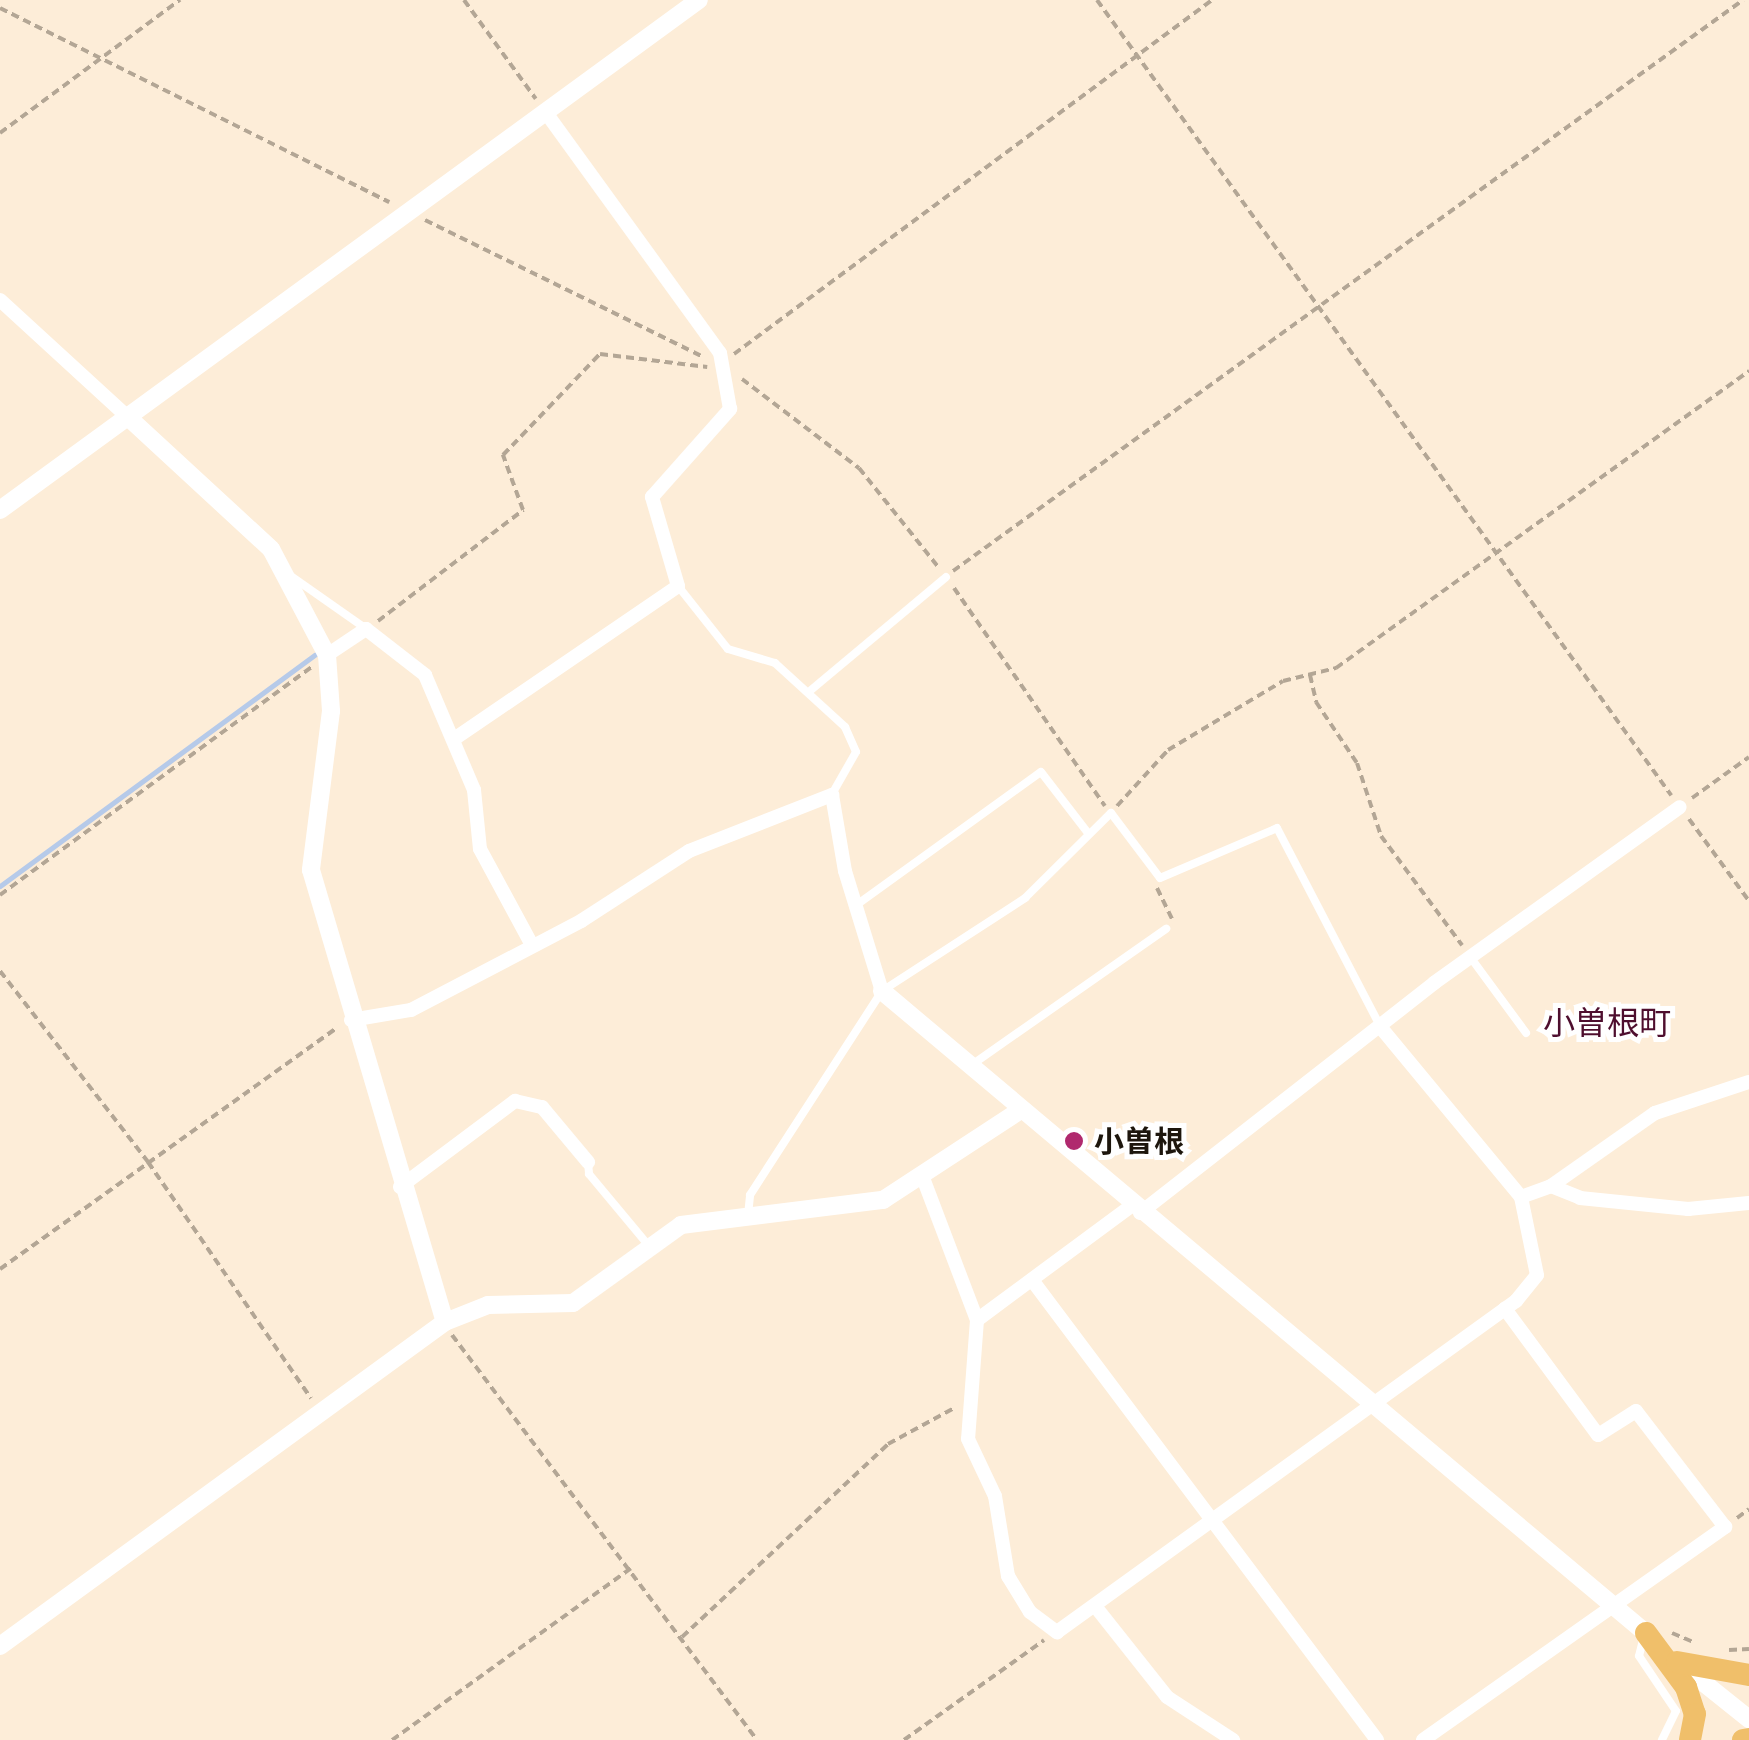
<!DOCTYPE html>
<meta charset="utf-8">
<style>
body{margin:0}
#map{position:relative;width:1749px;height:1740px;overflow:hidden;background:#fdedd8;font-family:"IBM Plex Serif","Noto Sans JP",serif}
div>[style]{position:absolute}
.stream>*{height:5px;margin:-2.5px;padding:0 2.5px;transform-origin:2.5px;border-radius:2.5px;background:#b6cae9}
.path>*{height:4px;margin-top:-2px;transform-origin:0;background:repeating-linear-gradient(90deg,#b3a695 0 8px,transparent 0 13px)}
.service>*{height:8px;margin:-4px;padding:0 4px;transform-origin:4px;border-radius:4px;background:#fff}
.minor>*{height:14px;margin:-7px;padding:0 7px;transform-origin:7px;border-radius:7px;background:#fff}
.tertiary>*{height:18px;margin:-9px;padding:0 9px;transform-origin:9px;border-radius:9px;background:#fff}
.trunk>*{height:22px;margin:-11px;padding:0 11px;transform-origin:11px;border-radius:11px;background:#f0bf6a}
.dots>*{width:28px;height:28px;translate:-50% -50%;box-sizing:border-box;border:5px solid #fff;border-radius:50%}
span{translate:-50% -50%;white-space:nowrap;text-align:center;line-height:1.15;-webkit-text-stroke:10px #fff;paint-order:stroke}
.poi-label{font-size:30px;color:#1d160d;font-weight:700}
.left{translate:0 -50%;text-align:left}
.neighbourhood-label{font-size:32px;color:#4e0e2e}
</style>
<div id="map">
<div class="stream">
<i style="left:0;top:886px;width:391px;rotate:-36.3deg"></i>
</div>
<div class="path">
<i style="left:464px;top:0;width:122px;rotate:54deg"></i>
<i style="left:1097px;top:0;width:981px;rotate:54.17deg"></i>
<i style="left:0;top:8px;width:435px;rotate:26.5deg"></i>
<i style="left:0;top:133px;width:224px;rotate:-36.5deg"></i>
<i style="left:425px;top:220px;width:310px;rotate:26.2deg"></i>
<i style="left:734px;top:354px;width:595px;rotate:-36.52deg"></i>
<i style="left:742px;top:379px;width:147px;rotate:37.3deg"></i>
<i style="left:859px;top:468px;width:128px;rotate:51.3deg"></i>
<i style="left:953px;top:571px;width:975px;rotate:-35.86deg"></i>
<i style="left:954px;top:588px;width:265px;rotate:55.3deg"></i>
<i style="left:378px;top:621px;width:183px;rotate:-37.4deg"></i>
<i style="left:523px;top:510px;width:59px;rotate:-110deg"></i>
<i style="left:503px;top:455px;width:140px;rotate:-46.2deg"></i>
<i style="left:600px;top:354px;width:108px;rotate:6.9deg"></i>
<i style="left:1310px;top:675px;width:28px;rotate:77deg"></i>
<i style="left:1316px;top:702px;width:73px;rotate:56.1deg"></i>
<i style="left:1357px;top:763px;width:77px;rotate:71.8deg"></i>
<i style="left:1381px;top:836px;width:136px;rotate:53.4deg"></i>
<i style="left:1692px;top:798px;width:70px;rotate:-35.7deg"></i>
<i style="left:1117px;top:806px;width:76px;rotate:-47.7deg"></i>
<i style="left:1168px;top:750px;width:134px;rotate:-31deg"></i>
<i style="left:1283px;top:681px;width:55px;rotate:-13.8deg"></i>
<i style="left:1336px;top:668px;width:509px;rotate:-35.72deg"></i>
<i style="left:1689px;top:819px;width:102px;rotate:53.8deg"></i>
<i style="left:1157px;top:888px;width:34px;rotate:64deg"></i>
<i style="left:0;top:895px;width:386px;rotate:-36.2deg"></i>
<i style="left:0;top:971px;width:242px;rotate:52.2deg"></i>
<i style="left:148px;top:1162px;width:287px;rotate:55.4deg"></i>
<i style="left:0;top:1269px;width:414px;rotate:-35.6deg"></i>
<i style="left:452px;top:1335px;width:507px;rotate:53.02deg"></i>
<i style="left:1737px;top:1518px;width:15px;rotate:-37deg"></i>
<i style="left:1672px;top:1633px;width:25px;rotate:23deg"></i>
<i style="left:682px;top:1637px;width:282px;rotate:-43.1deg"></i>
<i style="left:888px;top:1444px;width:77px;rotate:-28.6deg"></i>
<i style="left:1729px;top:1650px;width:20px;rotate:-3deg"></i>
<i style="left:392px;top:1740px;width:294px;rotate:-35.7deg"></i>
<i style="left:904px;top:1740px;width:172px;rotate:-35.5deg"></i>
</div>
<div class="service">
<i style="left:288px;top:574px;width:94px;rotate:35deg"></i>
<i style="left:678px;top:586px;width:80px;rotate:51.6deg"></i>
<i style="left:728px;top:649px;width:49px;rotate:16.6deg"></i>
<i style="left:775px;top:663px;width:95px;rotate:42.4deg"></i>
<i style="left:845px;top:727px;width:27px;rotate:66deg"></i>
<i style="left:856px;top:752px;width:48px;rotate:119.7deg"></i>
<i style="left:811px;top:690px;width:176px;rotate:-39.9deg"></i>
<i style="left:855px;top:906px;width:229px;rotate:-35.8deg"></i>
<i style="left:1041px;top:772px;width:77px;rotate:52.4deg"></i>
<i style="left:1471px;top:958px;width:93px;rotate:53.7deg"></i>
<i style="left:973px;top:1064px;width:236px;rotate:-35deg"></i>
<i style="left:588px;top:1162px;width:12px;rotate:85deg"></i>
<i style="left:589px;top:1174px;width:94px;rotate:50.2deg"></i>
<i style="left:748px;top:1215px;width:20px;rotate:-84deg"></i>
<i style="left:750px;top:1195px;width:243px;rotate:-57.1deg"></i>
<i style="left:882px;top:991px;width:171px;rotate:-33deg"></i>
<i style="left:1025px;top:898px;width:121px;rotate:-44.7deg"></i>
<i style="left:1111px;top:813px;width:81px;rotate:53deg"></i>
<i style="left:1160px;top:878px;width:127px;rotate:-23.1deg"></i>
<i style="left:1277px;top:828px;width:225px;rotate:62.5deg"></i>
<i style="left:1643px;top:1640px;width:16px;rotate:104deg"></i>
<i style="left:1639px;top:1656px;width:66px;rotate:56.1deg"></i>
<i style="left:1676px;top:1711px;width:32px;rotate:116deg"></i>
</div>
<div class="minor">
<i style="left:0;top:300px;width:175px;rotate:42.5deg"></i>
<i style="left:327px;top:655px;width:47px;rotate:-33.7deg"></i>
<i style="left:366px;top:629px;width:75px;rotate:37.9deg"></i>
<i style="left:425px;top:675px;width:125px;rotate:66.9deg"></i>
<i style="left:474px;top:790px;width:59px;rotate:84.2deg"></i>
<i style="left:480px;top:849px;width:109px;rotate:61.6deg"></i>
<i style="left:454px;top:739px;width:271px;rotate:-34.3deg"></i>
<i style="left:678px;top:586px;width:93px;rotate:-106.3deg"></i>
<i style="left:652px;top:497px;width:118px;rotate:-48.4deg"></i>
<i style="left:730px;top:409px;width:57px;rotate:-100.1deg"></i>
<i style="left:720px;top:353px;width:299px;rotate:-125.9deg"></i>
<i style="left:351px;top:1020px;width:61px;rotate:-9.5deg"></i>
<i style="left:411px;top:1010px;width:192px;rotate:-27.6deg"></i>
<i style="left:581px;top:921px;width:129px;rotate:-32.9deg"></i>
<i style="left:689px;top:851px;width:154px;rotate:-21.4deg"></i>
<i style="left:832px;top:795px;width:77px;rotate:80.3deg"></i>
<i style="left:845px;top:871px;width:126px;rotate:72.9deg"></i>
<i style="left:923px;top:1178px;width:152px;rotate:69.2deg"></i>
<i style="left:977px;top:1320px;width:119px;rotate:94.3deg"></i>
<i style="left:968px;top:1439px;width:63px;rotate:64.7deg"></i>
<i style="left:995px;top:1496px;width:81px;rotate:80.8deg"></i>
<i style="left:1008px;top:1576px;width:42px;rotate:58.6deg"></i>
<i style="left:1030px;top:1612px;width:34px;rotate:37deg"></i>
<i style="left:1057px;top:1632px;width:566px;rotate:-35.8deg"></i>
<i style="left:1516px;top:1301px;width:33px;rotate:-51deg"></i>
<i style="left:1537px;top:1275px;width:80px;rotate:-101.6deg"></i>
<i style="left:1521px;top:1197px;width:219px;rotate:-129.6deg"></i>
<i style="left:1551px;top:1186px;width:31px;rotate:22deg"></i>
<i style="left:1580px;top:1198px;width:109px;rotate:5.8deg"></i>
<i style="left:1688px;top:1209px;width:61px;rotate:-5.6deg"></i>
<i style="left:400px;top:1187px;width:144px;rotate:-36.8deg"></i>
<i style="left:515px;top:1101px;width:28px;rotate:13deg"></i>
<i style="left:542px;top:1107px;width:72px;rotate:50.1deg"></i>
<i style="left:1521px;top:1197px;width:32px;rotate:-20deg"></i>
<i style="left:1551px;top:1186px;width:127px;rotate:-35.1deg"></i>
<i style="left:1655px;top:1113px;width:99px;rotate:-18.3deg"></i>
<i style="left:1140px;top:1213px;width:373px;rotate:-38deg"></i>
<i style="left:1434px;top:983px;width:302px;rotate:-35.6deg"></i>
<i style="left:1032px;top:1280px;width:575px;rotate:53.13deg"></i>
<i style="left:977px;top:1320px;width:192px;rotate:-36.5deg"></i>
<i style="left:1095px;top:1606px;width:116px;rotate:51.6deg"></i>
<i style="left:1167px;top:1697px;width:79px;rotate:33.1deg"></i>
<i style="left:1423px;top:1740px;width:370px;rotate:-35.2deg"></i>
<i style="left:1725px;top:1527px;width:146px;rotate:-127.5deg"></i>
<i style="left:1636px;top:1411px;width:45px;rotate:147.7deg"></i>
<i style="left:1598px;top:1435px;width:157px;rotate:-126.4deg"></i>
</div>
<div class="tertiary">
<i style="left:129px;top:418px;width:193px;rotate:42.7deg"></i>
<i style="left:271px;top:549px;width:120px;rotate:62.2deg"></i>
<i style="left:327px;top:655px;width:56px;rotate:85.9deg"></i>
<i style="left:331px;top:711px;width:160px;rotate:97.2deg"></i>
<i style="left:311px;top:870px;width:471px;rotate:73.5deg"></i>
<i style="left:0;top:510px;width:865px;rotate:-36.12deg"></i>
<i style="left:882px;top:991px;width:1007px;rotate:40.05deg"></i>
<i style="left:0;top:1646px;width:550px;rotate:-36.06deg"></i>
<i style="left:445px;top:1322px;width:46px;rotate:-21.6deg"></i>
<i style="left:488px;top:1305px;width:85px;rotate:-1.3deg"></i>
<i style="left:573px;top:1303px;width:133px;rotate:-35.8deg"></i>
<i style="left:681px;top:1225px;width:204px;rotate:-7.1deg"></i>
<i style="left:883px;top:1200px;width:163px;rotate:-33.2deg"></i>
<i style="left:1679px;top:1663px;width:90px;rotate:38.7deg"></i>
</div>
<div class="trunk">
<i style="left:1646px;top:1633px;width:67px;rotate:53.5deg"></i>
<i style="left:1686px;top:1687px;width:28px;rotate:72deg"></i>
<i style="left:1695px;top:1714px;width:26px;rotate:101deg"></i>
<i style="left:1677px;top:1662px;width:73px;rotate:10.2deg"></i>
<i style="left:1743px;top:1740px;width:6px;rotate:-9deg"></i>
</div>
<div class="dots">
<i style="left:1074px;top:1141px;background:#b0296e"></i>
</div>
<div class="poi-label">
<span class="left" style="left:1094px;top:1141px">小曽根</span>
</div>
<div class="neighbourhood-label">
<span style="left:1607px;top:1022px">小曽根町</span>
</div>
</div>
